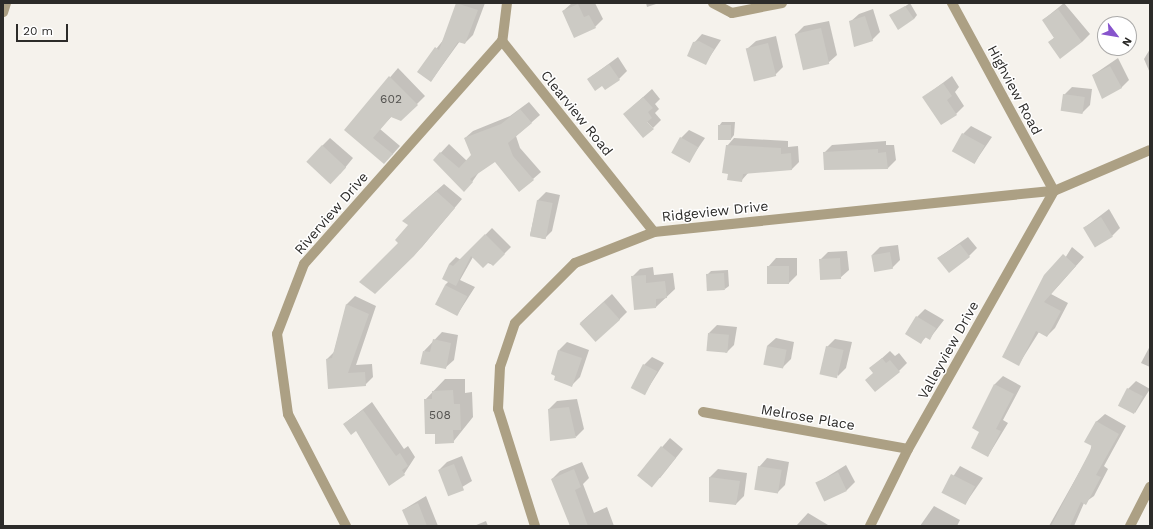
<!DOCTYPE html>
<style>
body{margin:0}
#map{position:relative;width:1153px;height:529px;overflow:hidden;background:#f5f2ec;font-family:"Work Sans",sans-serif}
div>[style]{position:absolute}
.shadow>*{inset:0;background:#0003}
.building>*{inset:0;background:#cccac4;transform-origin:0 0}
.service>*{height:9px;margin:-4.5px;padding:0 4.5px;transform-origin:4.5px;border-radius:4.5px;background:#aca084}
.minor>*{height:10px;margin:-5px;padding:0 5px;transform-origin:5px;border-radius:5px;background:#aca084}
.tertiary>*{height:10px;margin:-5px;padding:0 5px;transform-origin:5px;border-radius:5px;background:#aca084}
span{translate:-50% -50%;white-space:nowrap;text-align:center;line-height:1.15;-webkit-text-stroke:3px #fff;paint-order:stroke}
.number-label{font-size:12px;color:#545350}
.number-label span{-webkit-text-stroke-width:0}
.street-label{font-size:14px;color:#2c2b29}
.frame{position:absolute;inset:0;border:4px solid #2c2b29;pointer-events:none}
.north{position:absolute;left:1097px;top:16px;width:40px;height:40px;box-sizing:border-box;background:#fff;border:1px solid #abaaa9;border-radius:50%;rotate:121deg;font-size:11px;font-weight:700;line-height:16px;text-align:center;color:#2c2b29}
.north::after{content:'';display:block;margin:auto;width:14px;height:18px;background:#8754cc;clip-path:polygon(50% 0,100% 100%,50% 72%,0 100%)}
.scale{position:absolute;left:16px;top:24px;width:52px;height:18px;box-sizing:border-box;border:2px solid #2c2b29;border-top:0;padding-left:5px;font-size:12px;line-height:14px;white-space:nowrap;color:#2c2b29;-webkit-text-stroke:3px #fff;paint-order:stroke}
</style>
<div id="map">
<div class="shadow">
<i style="clip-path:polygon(457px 3px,485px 3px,473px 35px,465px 43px,460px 41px,431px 81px,418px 72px,444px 39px)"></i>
<i style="clip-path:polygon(572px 3px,595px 3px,603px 19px,595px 27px,563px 11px)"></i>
<i style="clip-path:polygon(646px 3px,659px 3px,647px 7px)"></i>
<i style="clip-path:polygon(910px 3px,917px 15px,914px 19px,891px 16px)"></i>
<i style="clip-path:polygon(1064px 3px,1090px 34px,1082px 42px,1049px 42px,1055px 37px,1043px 20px)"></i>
<i style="clip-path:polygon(873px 9px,880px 32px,872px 40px,850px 22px,859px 14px)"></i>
<i style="clip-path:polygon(829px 21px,837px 55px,828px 63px,796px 34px,804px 26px)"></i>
<i style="clip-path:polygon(702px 34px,721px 40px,705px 64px,694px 43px)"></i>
<i style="clip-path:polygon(776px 36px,783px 67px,775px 75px,747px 49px,756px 41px)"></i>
<i style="clip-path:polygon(1150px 49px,1150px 73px,1144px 59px)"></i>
<i style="clip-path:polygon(618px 57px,627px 71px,619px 79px,603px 84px,588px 79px)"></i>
<i style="clip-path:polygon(1118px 58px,1129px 80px,1121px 88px,1093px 75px)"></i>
<i style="clip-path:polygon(398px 68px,425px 96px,401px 120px,392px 116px,380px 129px,400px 146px,392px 155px,345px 130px)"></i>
<i style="clip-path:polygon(952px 76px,959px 87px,955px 92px,964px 106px,956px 114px,924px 97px)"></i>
<i style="clip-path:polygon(1072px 87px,1092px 89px,1090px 105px,1082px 113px,1064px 95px)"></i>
<i style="clip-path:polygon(652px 89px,660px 99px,655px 104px,659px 109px,655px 113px,661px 120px,653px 128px,632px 107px)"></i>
<i style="clip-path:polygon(529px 102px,540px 115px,516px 136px,520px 148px,541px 172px,533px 179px,495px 161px,479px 172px,472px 182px,434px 160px,449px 144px,467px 161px,472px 156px,465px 138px,473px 131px,510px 116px)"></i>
<i style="clip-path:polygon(722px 122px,735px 122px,734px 135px,731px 139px,719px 126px)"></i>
<i style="clip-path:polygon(971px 126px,992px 137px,975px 162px,963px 134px)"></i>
<i style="clip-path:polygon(689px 130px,705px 138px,689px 161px,681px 138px)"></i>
<i style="clip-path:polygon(330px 138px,353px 158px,340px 174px,322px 146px)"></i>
<i style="clip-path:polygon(734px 138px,788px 141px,788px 147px,798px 146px,799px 162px,792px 169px,749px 172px,741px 181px,727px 146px)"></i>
<i style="clip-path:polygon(886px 141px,886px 145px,894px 145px,896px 160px,888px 168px,824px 153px,832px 145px)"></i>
<i style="clip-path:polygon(444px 184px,462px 199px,422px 247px,375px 293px,409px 225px,411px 213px)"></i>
<i style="clip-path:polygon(546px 192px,560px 195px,552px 231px,544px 239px,530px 235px,538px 200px)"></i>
<i style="clip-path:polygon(1109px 209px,1120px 228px,1112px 236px,1084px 228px)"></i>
<i style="clip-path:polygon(492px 228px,511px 247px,493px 265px,473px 257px,460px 280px,475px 287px,457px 315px,445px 285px,449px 281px,449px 264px,456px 257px,461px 260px)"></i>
<i style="clip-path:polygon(968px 237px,977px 248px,969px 256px,938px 258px)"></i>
<i style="clip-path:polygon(898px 245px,900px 260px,892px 268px,872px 255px,880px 247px)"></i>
<i style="clip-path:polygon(1072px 247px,1084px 257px,1051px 294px,1068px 303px,1055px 328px,1047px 336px,1039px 332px,1019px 364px,1003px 357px)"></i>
<i style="clip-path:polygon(847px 251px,849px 270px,840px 278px,820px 260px,828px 252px)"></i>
<i style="clip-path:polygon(776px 258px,797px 258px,797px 275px,789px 283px,768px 283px,768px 267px)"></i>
<i style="clip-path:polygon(653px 267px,654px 275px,673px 273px,675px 289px,656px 307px,632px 277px,640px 269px)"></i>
<i style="clip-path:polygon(728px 270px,729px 286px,725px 289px,707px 275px,711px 271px)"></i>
<i style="clip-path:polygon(612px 294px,627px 312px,619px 320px,580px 323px)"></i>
<i style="clip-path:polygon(355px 296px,376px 306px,356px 365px,372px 364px,373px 377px,365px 385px,327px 359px,334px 352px,347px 304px)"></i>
<i style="clip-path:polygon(925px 309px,944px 320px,930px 338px,927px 336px,921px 342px,917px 317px)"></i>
<i style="clip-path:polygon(717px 325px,737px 327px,734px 345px,726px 353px,709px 333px)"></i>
<i style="clip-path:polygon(442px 332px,458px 335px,454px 360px,445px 368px,424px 351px)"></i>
<i style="clip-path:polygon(776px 338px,794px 342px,791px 359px,783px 367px,767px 346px)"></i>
<i style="clip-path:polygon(835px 339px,852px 342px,846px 368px,838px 376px,827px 347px)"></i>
<i style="clip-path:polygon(567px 342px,589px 350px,580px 377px,572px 385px,559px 350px)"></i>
<i style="clip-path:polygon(1150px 346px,1150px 367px,1141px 363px)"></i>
<i style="clip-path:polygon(890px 351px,895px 356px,899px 353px,907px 363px,899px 371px,874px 372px,871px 368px)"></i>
<i style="clip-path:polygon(652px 357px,664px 363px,645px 393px,644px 365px)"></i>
<i style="clip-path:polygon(1003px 376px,1021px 386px,1003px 420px,1008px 423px,988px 456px,981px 432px,995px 384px)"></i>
<i style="clip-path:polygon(445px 379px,465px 379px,465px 393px,472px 392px,473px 417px,453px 442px,436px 433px,425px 400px)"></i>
<i style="clip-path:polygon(1136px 381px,1150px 389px,1135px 413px,1128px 389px)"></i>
<i style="clip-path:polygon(577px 399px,584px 429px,576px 437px,549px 409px,557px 401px)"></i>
<i style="clip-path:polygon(372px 402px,404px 449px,408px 446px,415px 457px,404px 474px,357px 429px,344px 424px)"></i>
<i style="clip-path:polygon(1105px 414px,1126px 426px,1104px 466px,1108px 469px,1094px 496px,1084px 503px,1074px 526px,1049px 526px,1090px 453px,1096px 422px)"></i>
<i style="clip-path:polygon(670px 438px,683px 449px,660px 478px,638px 475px)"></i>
<i style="clip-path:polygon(462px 456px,472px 481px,449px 495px,439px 470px,447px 462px)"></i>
<i style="clip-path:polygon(767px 458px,789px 462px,785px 485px,777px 493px,759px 467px)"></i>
<i style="clip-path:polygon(582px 462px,589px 478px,583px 484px,594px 513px,607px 507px,614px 526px,571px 526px,552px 479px,560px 471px)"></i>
<i style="clip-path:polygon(846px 465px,855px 482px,847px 490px,825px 499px,817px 483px)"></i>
<i style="clip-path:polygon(960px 466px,983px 478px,965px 504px,943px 492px)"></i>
<i style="clip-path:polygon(718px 469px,747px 473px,744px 496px,736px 504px,709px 493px,710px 477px)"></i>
<i style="clip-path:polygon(426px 496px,438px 526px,410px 526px,403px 510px)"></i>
<i style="clip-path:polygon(934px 506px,960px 520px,957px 526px,920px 526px)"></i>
<i style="clip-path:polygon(808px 513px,828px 525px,827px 526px,796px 526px)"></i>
<i style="clip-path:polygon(486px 521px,488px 526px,474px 526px)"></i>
</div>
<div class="building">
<i style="clip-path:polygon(456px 3px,478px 10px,465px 44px,458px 42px,431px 82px,417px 72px,435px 47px,439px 50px)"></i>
<i style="clip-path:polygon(578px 4px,584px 17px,589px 15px,596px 28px,574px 38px,562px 11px)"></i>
<i style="clip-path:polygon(905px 6px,914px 19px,898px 30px,889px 15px)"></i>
<i style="clip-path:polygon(1058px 9px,1082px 42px,1060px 59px,1048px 42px,1054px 38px,1042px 20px)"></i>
<i style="clip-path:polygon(865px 16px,873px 41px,854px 47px,849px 21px)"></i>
<i style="left:821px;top:28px;width:37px;height:27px;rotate:77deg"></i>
<i style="clip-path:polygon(699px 41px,714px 49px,706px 65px,687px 56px,693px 42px)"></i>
<i style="left:768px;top:43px;width:34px;height:23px;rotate:76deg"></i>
<i style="clip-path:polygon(609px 64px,620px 80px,605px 90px,602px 86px,595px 91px,587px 79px)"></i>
<i style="clip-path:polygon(1110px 66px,1122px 88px,1102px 99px,1092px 75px)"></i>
<i style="clip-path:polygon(389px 76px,418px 105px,401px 121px,391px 117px,373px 138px,393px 154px,384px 164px,344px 130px)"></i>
<i style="clip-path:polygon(943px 83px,952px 96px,947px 100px,957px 115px,941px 125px,922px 97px)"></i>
<i style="left:1063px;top:94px;width:22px;height:17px;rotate:8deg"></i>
<i style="clip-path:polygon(643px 97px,653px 108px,648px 112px,652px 118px,647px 122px,654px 129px,643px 138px,623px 114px)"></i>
<i style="clip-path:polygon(520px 109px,532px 123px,508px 143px,513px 156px,534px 180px,519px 192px,495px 162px,470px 179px,473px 182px,464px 192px,433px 160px,440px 152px,459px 168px,471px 155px,464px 138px,501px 124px)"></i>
<i style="left:731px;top:125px;width:15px;height:13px;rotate:90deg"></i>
<i style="left:962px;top:133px;width:26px;height:21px;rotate:29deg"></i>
<i style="left:680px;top:137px;width:21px;height:18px;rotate:29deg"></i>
<i style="left:322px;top:145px;width:33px;height:23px;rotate:43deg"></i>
<i style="clip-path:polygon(726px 145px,781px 148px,781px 154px,791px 153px,792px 170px,743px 174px,742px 182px,727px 180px,728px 174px,722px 173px)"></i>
<i style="clip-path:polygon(878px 149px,878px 153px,886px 152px,888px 169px,824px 170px,823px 152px)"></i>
<i style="clip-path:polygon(436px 191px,455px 208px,414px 256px,375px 294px,359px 282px,398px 243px,395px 240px,408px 225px,402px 221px)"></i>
<i style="left:537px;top:200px;width:16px;height:37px;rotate:11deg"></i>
<i style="left:1101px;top:217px;width:23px;height:21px;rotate:59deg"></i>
<i style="clip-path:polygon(485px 234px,505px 254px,493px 266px,489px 262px,483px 268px,471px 256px,456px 286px,442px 279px,449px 264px,453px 266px)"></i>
<i style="clip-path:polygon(960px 244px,970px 257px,949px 273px,937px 258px)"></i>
<i style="left:890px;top:252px;width:17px;height:19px;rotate:80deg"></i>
<i style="clip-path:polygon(1063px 254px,1076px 266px,1044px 302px,1061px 311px,1047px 337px,1036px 331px,1019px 366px,1002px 357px,1044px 275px)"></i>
<i style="left:840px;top:258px;width:21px;height:21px;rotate:87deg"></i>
<i style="left:767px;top:266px;width:22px;height:18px"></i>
<i style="left:724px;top:273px;width:17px;height:18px;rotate:87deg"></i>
<i style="clip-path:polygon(646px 275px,646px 283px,665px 281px,667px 298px,656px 299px,656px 308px,634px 310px,631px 276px)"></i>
<i style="left:445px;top:285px;width:25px;height:22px;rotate:27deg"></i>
<i style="left:604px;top:302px;width:24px;height:33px;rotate:48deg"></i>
<i style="clip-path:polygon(346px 304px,369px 314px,348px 373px,365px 372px,366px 386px,328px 389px,326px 359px,332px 358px)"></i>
<i style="clip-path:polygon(916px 316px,936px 328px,930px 340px,925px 337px,921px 344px,905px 334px)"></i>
<i style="left:708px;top:333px;width:21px;height:18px;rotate:5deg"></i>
<i style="clip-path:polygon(433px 339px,451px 343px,446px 369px,420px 364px,423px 351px,430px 352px)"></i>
<i style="left:767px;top:346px;width:20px;height:19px;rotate:11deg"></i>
<i style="left:826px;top:346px;width:18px;height:29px;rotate:13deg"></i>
<i style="clip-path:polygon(558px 350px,582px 358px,572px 387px,554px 380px,555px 376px,551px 374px)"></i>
<i style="clip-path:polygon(882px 358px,886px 363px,890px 360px,900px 372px,875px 392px,865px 380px,873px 373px,869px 368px)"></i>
<i style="left:643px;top:364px;width:16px;height:27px;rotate:27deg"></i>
<i style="clip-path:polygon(994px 384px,1014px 394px,996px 429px,1001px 431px,988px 457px,971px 448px,979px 432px,972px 428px)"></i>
<i style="left:1127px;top:388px;width:18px;height:20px;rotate:27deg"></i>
<i style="clip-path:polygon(453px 390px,454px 404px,460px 404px,461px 430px,453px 430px,454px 443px,435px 444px,435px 434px,425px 434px,424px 399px,432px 399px,432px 391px)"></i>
<i style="clip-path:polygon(569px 407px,576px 438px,550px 441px,548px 409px)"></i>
<i style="clip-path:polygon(363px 410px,396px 456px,400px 453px,408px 466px,402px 470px,405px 475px,389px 486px,356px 431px,351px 435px,343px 424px)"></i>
<i style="clip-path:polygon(1096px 421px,1119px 434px,1096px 475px,1101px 477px,1086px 505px,1081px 502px,1070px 526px,1051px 526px,1089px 453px,1092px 446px,1084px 442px)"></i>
<i style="left:661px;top:446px;width:19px;height:38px;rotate:39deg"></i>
<i style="left:454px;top:464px;width:28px;height:17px;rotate:69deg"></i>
<i style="left:758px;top:466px;width:24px;height:24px;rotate:9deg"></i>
<i style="clip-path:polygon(574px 469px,581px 487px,575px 490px,588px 526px,570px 526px,551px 479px)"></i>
<i style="left:838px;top:472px;width:21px;height:25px;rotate:65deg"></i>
<i style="left:951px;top:474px;width:27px;height:21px;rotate:27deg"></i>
<i style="clip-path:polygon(709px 477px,740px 481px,736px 505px,709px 502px)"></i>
<i style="clip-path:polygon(418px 503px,427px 526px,409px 526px,402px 510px)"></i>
</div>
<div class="service">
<i style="left:3px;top:12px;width:9px;rotate:-72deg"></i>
</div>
<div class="minor">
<i style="left:507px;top:3px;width:38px;rotate:97deg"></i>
<i style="left:502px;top:41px;width:244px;rotate:51.5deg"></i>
<i style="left:713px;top:3px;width:21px;rotate:28deg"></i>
<i style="left:732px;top:13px;width:51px;rotate:-11.3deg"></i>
<i style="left:703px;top:412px;width:208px;rotate:10.2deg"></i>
<i style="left:346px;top:526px;width:126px;rotate:-117.4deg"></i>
<i style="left:288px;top:414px;width:81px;rotate:-97.8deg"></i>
<i style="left:277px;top:334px;width:75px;rotate:-68.9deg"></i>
<i style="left:304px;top:264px;width:298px;rotate:-48.4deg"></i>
<i style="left:535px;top:526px;width:123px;rotate:-107.5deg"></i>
<i style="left:498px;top:409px;width:42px;rotate:-87.3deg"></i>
<i style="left:500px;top:367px;width:46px;rotate:-71.2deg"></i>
<i style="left:515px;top:323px;width:85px;rotate:-45deg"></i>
<i style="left:575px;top:263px;width:85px;rotate:-21.4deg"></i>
<i style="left:654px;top:232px;width:402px;rotate:-5.9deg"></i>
<i style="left:1054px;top:191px;width:104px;rotate:-23.1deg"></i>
<i style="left:870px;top:526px;width:86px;rotate:-63.7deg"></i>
<i style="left:908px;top:449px;width:296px;rotate:-60.5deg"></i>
<i style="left:1054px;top:191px;width:214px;rotate:-118.5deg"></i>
</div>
<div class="tertiary">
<i style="left:1130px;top:526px;width:44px;rotate:-62.9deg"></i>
</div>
<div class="number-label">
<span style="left:391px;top:100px">602</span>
<span style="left:440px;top:416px">508</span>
</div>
<div class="street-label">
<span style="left:1015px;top:90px;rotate:62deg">Highview Road</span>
<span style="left:577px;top:113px;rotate:51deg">Clearview Road</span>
<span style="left:715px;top:211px;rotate:-6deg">Ridgeview Drive</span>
<span style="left:331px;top:213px;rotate:-49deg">Riverview Drive</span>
<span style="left:948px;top:350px;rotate:-61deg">Valleyview Drive</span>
<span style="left:808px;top:417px;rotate:10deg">Melrose Place</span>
</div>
<div class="frame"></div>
<div class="north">N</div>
<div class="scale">20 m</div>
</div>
